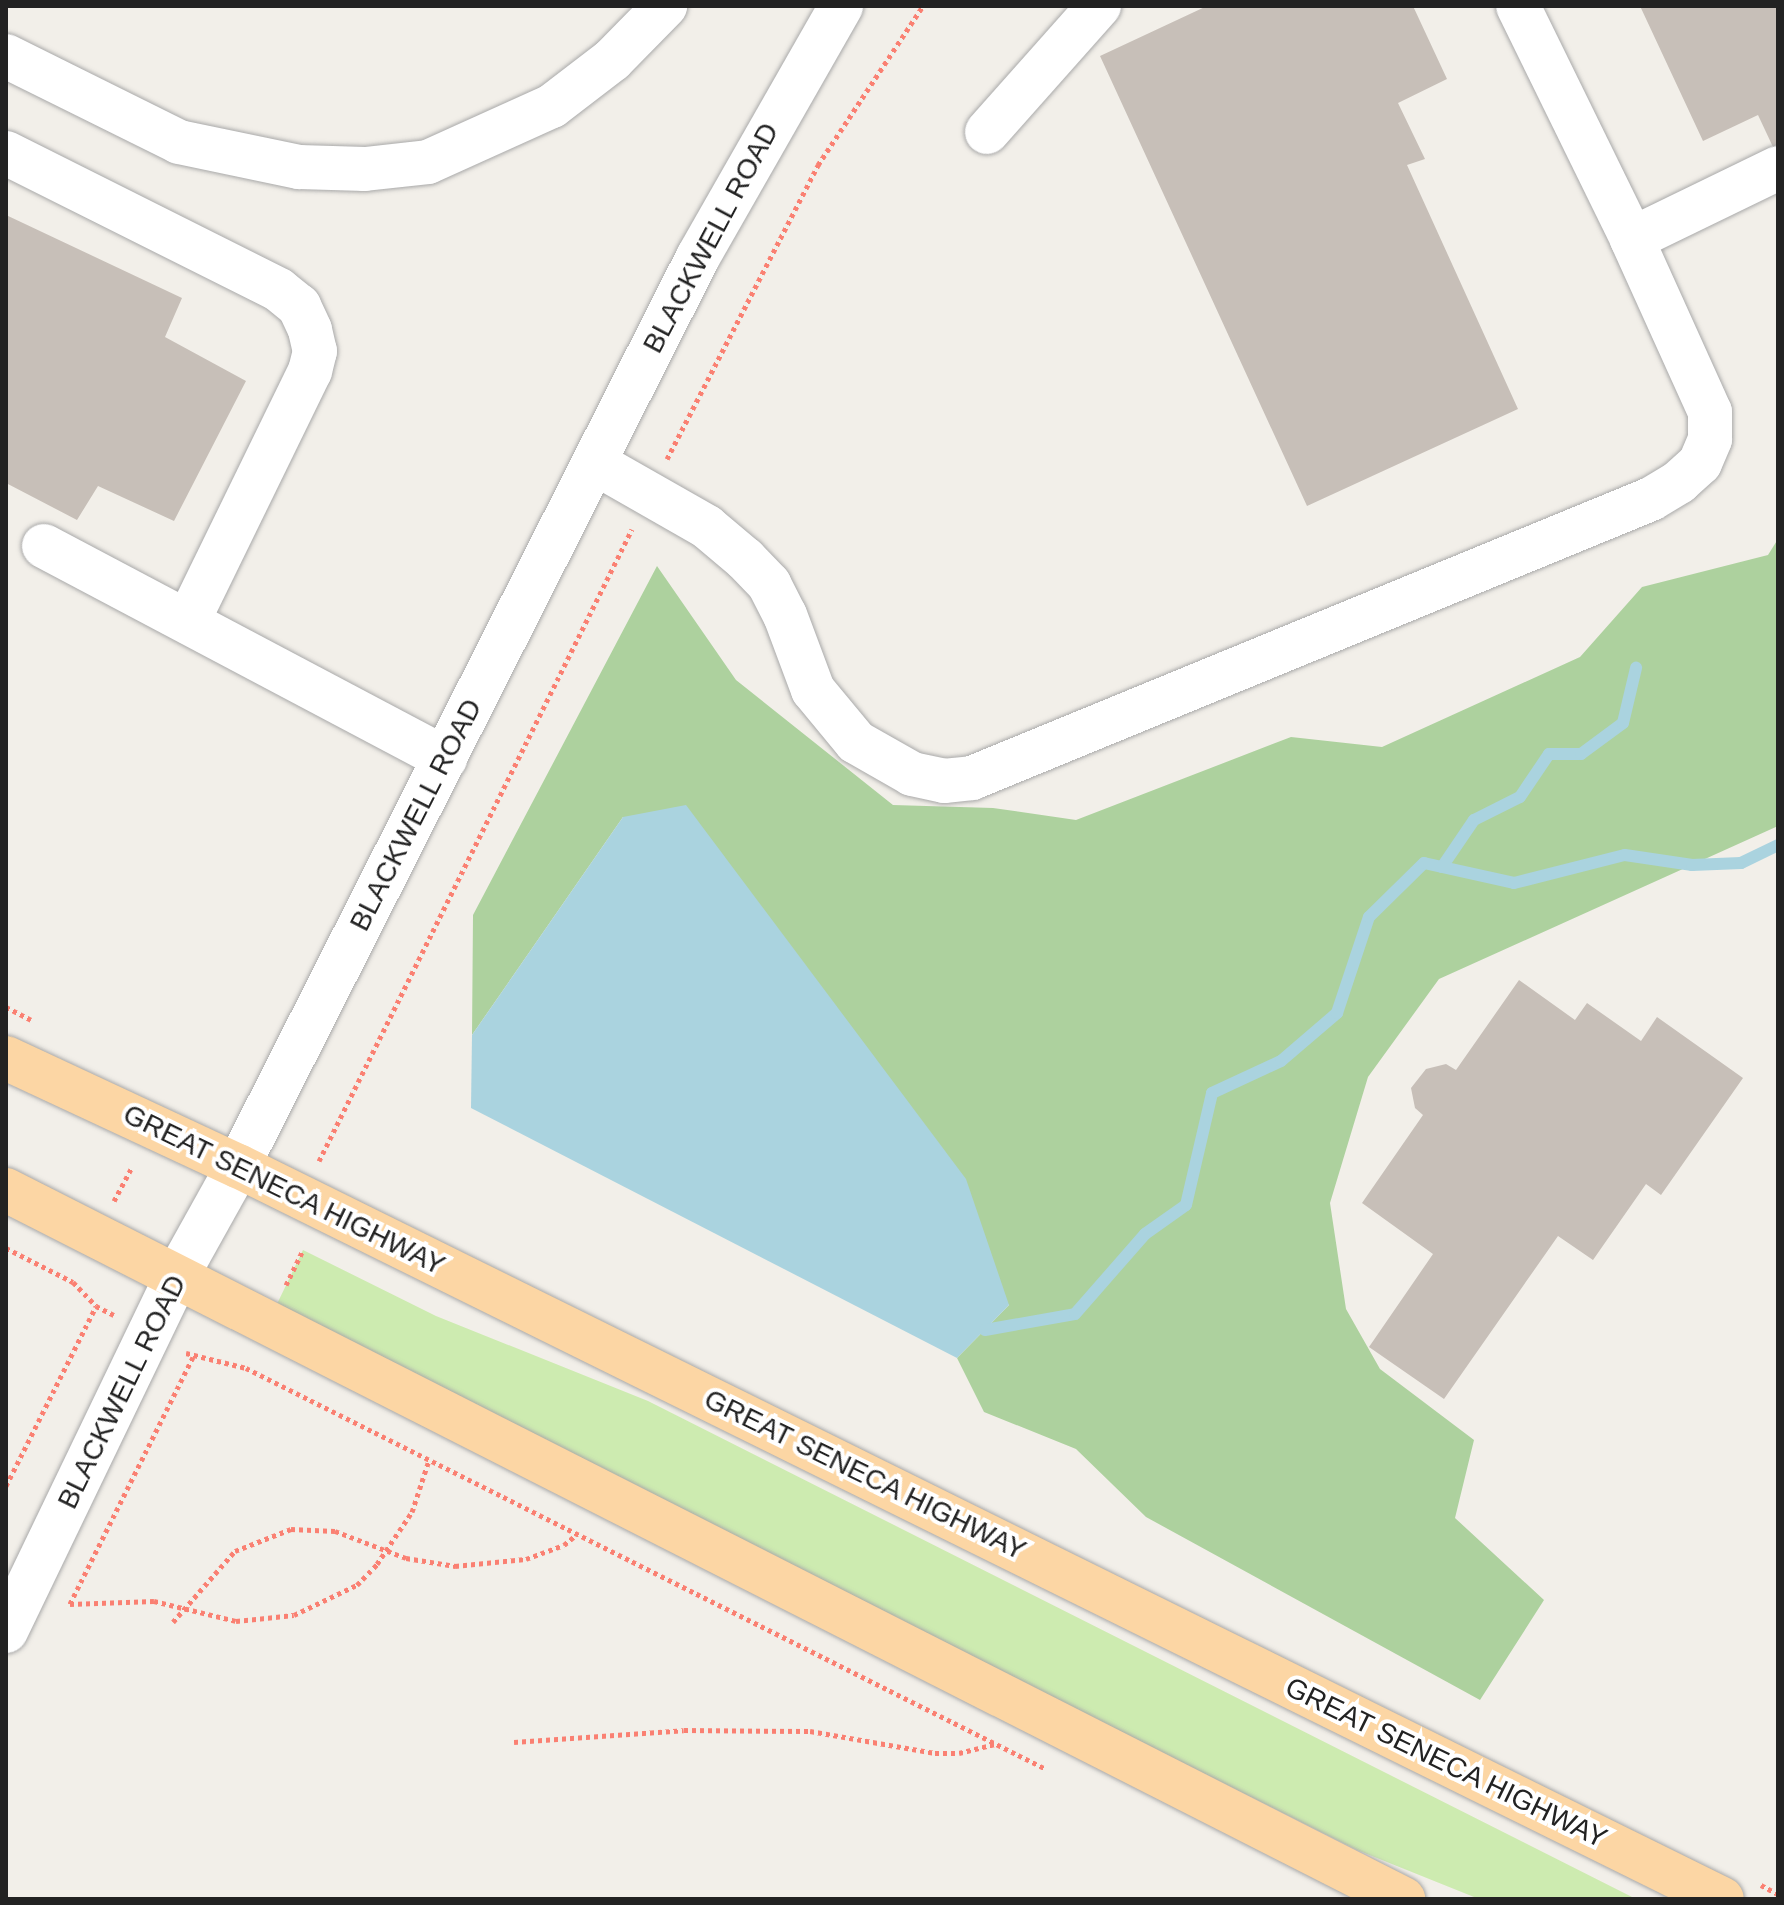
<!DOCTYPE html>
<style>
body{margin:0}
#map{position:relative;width:1784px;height:1905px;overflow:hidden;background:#f2efe9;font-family:Arial,sans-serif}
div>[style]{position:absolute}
.grass>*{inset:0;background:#cdebb0}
.forest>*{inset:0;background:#add19e}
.water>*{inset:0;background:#aad3df}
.stream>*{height:12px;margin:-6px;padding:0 6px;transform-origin:6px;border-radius:6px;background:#aad3df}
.building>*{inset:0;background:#c7bfb8}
.path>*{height:5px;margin-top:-2.5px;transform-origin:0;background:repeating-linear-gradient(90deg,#fa8072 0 4px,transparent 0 8px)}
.roads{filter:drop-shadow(0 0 2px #a9a9a9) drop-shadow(0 0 2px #a9a9a9)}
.minor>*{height:44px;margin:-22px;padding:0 22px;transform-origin:22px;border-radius:22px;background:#fff}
.major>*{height:44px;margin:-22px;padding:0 22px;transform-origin:22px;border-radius:22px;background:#fcd6a4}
span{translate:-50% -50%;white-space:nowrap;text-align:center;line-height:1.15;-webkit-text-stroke:8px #fff;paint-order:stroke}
.street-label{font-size:28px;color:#222}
.frame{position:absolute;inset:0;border:8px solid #222;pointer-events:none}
</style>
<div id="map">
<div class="grass">
<i style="clip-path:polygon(303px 1250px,436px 1316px,648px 1401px,1636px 1899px,1479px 1899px,1357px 1850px,343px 1343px,277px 1304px)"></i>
</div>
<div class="forest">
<i style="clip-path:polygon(1778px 539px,1778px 826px,1439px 979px,1368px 1077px,1330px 1203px,1346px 1309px,1380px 1369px,1474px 1440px,1455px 1518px,1544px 1600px,1480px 1700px,1146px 1517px,1076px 1449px,984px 1412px,957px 1358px,1009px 1305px,623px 817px,472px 1035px,473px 915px,657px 566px,736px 680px,893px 805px,993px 808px,1076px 820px,1291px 737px,1382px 747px,1580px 657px,1642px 587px,1768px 555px)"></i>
</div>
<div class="water">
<i style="clip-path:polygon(686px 805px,966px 1179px,1009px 1305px,957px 1358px,471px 1108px,472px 1035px,623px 817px)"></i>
</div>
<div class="stream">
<i style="left:1442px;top:867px;width:57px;rotate:-55.8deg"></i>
<i style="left:1474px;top:820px;width:51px;rotate:-26.6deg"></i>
<i style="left:1520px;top:797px;width:52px;rotate:-56deg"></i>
<i style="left:1549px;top:754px;width:32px"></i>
<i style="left:1581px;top:754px;width:52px;rotate:-36.4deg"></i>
<i style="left:1623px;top:723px;width:57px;rotate:-76.7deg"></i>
<i style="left:985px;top:1330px;width:91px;rotate:-10.1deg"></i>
<i style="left:1075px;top:1314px;width:106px;rotate:-48.8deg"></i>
<i style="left:1145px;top:1234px;width:50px;rotate:-35.3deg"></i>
<i style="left:1186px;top:1205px;width:115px;rotate:-76.9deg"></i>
<i style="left:1212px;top:1093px;width:76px;rotate:-24.9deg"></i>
<i style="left:1281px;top:1061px;width:74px;rotate:-40.6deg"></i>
<i style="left:1337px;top:1013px;width:101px;rotate:-71.6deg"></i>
<i style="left:1369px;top:917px;width:77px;rotate:-44.5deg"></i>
<i style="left:1424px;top:863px;width:92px;rotate:12.5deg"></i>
<i style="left:1514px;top:883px;width:114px;rotate:-14.2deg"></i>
<i style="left:1625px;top:855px;width:68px;rotate:8.5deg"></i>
<i style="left:1692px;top:865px;width:49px;rotate:-2.3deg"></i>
<i style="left:1741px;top:863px;width:41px;rotate:-25.9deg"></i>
</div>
<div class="building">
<i style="clip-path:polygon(1207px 6px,1413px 6px,1447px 79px,1398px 103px,1425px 159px,1407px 165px,1518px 409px,1307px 506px,1100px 56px)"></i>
<i style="clip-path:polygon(1640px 6px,1778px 6px,1778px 144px,1773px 147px,1758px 115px,1703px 141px)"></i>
<i style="clip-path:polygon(6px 215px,182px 298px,165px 337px,246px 381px,174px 521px,98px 486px,77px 520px,6px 483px)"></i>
<i style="clip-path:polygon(1519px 980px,1575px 1020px,1587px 1003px,1641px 1041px,1657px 1017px,1743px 1078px,1661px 1195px,1646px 1184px,1593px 1260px,1558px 1236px,1444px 1399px,1369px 1347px,1433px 1254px,1362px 1203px,1423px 1115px,1415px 1108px,1411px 1088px,1426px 1069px,1446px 1064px,1456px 1070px)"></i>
</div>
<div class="path">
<i style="left:667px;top:459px;width:331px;rotate:-62.8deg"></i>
<i style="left:818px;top:165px;width:191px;rotate:-56.6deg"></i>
<i style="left:6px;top:1007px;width:28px;rotate:27deg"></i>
<i style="left:319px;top:1161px;width:705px;rotate:-63.65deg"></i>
<i style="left:114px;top:1201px;width:38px;rotate:-62deg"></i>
<i style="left:6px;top:1248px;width:75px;rotate:26.9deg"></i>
<i style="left:73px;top:1282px;width:33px;rotate:46deg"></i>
<i style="left:96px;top:1306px;width:20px;rotate:27deg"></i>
<i style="left:286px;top:1285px;width:39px;rotate:-64deg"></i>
<i style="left:186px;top:1353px;width:62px;rotate:14deg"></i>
<i style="left:246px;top:1368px;width:893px;rotate:26.62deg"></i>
<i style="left:193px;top:1357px;width:276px;rotate:116.5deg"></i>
<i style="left:70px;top:1604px;width:84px;rotate:-2deg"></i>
<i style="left:154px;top:1601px;width:84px;rotate:13.7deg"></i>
<i style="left:236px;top:1621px;width:58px;rotate:-5.9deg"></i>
<i style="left:294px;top:1615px;width:70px;rotate:-25.5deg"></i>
<i style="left:357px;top:1585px;width:29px;rotate:-46deg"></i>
<i style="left:377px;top:1564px;width:63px;rotate:-56.1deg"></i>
<i style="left:412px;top:1512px;width:55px;rotate:-71.9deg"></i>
<i style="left:6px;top:1486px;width:201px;rotate:-63.4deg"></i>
<i style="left:173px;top:1622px;width:94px;rotate:-48.9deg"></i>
<i style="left:235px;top:1551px;width:60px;rotate:-21.4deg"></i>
<i style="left:291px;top:1529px;width:44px;rotate:2.6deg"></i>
<i style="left:335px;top:1531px;width:76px;rotate:20.8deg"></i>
<i style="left:406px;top:1558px;width:50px;rotate:9.3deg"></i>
<i style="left:455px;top:1566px;width:71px;rotate:-5.6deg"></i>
<i style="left:526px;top:1559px;width:40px;rotate:-20.2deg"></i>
<i style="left:564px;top:1545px;width:17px;rotate:-40deg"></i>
<i style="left:514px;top:1742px;width:170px;rotate:-4deg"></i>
<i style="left:684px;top:1730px;width:126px;rotate:0.5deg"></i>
<i style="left:810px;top:1731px;width:127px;rotate:10deg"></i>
<i style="left:935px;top:1753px;width:24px"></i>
<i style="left:959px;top:1753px;width:38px;rotate:-14deg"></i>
<i style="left:1761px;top:1885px;width:19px;rotate:28deg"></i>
</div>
<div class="roads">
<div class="minor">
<i style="left:1518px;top:6px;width:259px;rotate:63.9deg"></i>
<i style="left:1632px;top:239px;width:162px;rotate:-25.9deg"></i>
<i style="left:6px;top:56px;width:193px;rotate:26.4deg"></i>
<i style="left:179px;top:142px;width:123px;rotate:11.8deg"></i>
<i style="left:299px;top:167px;width:66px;rotate:1.7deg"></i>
<i style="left:365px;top:169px;width:63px;rotate:-6.3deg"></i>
<i style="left:428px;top:162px;width:136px;rotate:-24.3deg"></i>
<i style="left:552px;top:106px;width:76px;rotate:-37.5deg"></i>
<i style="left:612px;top:60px;width:76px;rotate:-45.5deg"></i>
<i style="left:987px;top:132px;width:169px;rotate:-48.4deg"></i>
<i style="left:6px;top:153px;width:305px;rotate:26.6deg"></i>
<i style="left:279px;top:290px;width:26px;rotate:39deg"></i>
<i style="left:299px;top:306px;width:26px;rotate:65deg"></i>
<i style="left:310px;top:330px;width:22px;rotate:77deg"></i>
<i style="left:315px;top:351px;width:21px;rotate:104deg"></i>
<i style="left:310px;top:371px;width:278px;rotate:116deg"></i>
<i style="left:595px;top:463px;width:129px;rotate:29.7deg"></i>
<i style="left:707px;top:527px;width:50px;rotate:40.1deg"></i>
<i style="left:745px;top:559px;width:35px;rotate:46deg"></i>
<i style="left:769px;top:584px;width:35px;rotate:63deg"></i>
<i style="left:785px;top:615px;width:80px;rotate:69.5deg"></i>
<i style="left:813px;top:690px;width:67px;rotate:50.4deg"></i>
<i style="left:856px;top:742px;width:64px;rotate:29.7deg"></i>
<i style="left:912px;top:774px;width:33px;rotate:12deg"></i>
<i style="left:944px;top:781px;width:28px;rotate:-6deg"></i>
<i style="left:972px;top:778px;width:734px;rotate:-22.34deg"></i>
<i style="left:1651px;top:499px;width:33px;rotate:-31deg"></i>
<i style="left:1679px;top:482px;width:28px;rotate:-42deg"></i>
<i style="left:1700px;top:463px;width:26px;rotate:-67deg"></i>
<i style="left:1710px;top:439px;width:27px;rotate:-90deg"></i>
<i style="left:1710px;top:412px;width:190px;rotate:-114.3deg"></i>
<i style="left:44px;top:546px;width:454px;rotate:27.9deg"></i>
<i style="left:6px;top:1631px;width:396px;rotate:-64.3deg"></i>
<i style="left:178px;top:1274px;width:124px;rotate:-60.9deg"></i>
<i style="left:238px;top:1166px;width:1019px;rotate:-63.16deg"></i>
<i style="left:698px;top:257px;width:289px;rotate:-60.3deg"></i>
</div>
<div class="major">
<i style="left:6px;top:1058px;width:256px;rotate:25deg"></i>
<i style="left:238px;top:1166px;width:1655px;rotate:26.29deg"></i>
<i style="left:6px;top:1190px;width:1567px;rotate:26.91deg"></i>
</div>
</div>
<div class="street-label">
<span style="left:711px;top:238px;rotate:-62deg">BLACKWELL ROAD</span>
<span style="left:416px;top:815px;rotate:-63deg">BLACKWELL ROAD</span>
<span style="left:284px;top:1190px;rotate:26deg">GREAT SENECA HIGHWAY</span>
<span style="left:122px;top:1392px;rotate:-64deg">BLACKWELL ROAD</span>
<span style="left:865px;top:1475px;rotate:26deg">GREAT SENECA HIGHWAY</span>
<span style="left:1446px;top:1763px;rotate:26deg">GREAT SENECA HIGHWAY</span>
</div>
<div class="frame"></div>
</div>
